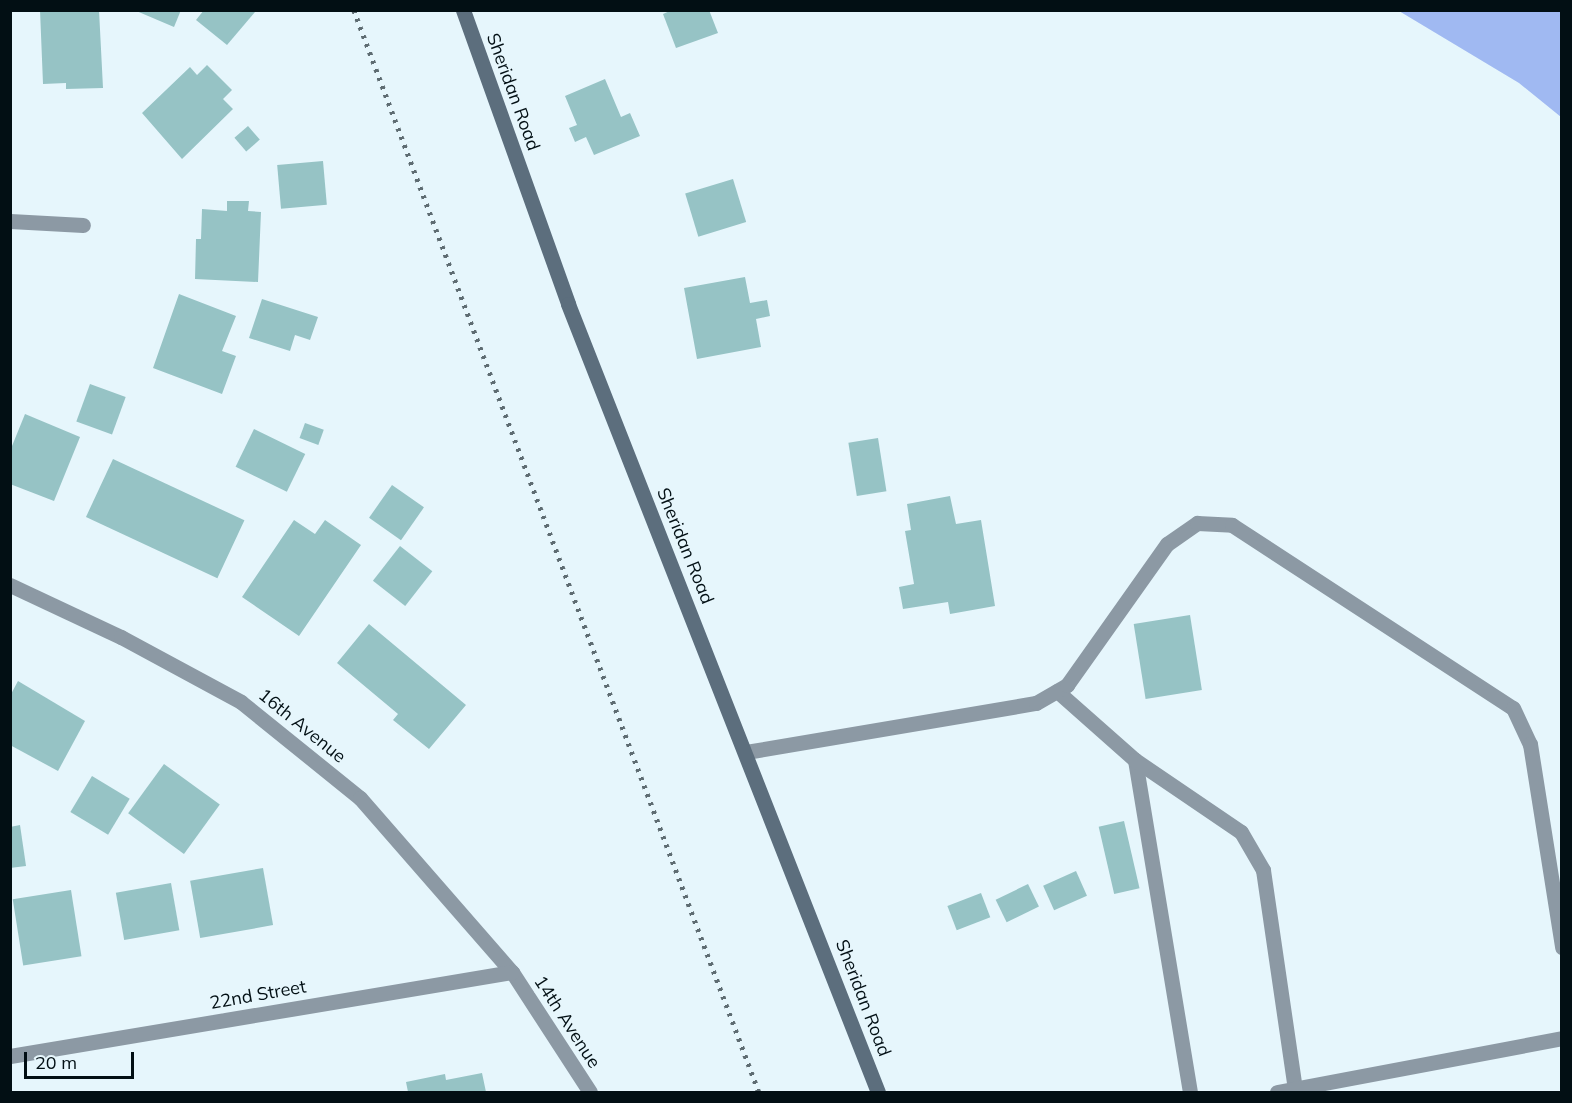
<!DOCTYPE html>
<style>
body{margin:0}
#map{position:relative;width:1572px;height:1103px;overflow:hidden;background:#e6f6fc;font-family:Mulish,sans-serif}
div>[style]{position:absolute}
.water>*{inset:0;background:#a0b9f2}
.building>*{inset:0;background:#96c3c5;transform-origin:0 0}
.lane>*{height:15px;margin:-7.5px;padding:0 7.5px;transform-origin:7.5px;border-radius:7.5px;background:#8c99a4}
.street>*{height:15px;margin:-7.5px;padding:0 7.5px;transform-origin:7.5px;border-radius:7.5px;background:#8c99a4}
.secondary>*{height:15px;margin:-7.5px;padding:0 7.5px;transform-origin:7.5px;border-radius:7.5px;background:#5c6e7d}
.rail>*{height:4.5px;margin-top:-2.25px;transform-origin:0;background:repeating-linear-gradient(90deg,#5e6c72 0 3px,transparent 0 9px)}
span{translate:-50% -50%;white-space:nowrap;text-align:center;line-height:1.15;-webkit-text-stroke:6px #e6f6fc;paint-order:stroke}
.street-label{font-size:18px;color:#020f14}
.frame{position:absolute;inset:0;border:12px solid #020f14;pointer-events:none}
.scale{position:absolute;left:24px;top:1052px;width:110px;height:27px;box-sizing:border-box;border:3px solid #020f14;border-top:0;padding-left:8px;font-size:18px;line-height:21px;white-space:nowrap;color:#020f14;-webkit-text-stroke:4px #e6f6fc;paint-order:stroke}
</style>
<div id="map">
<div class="water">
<i style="clip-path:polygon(1399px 11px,1561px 11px,1561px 117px,1519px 83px)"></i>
</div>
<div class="building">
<i style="clip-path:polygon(40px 10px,99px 10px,103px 88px,66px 89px,66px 83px,43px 84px)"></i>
<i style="clip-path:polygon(134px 10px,181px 10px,174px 27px)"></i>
<i style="clip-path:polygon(204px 10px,253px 10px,255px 12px,227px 45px,196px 20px)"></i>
<i style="clip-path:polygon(672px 10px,709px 10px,718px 33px,676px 48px,663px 14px)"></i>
<i style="clip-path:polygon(207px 65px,232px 90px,223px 99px,233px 109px,182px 159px,142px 113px,190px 67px,197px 75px)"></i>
<i style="clip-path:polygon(605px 79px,621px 117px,630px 113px,640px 136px,594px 155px,586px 137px,575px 142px,569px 128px,577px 125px,565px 96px)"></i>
<i style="left:248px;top:126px;width:18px;height:18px;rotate:49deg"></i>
<i style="left:323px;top:161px;width:44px;height:46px;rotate:85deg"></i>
<i style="left:733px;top:179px;width:45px;height:50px;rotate:73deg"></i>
<i style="clip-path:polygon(227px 201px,249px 201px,248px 211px,261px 212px,258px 282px,195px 279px,196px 239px,201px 239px,202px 209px,227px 211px)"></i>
<i style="clip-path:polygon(745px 277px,750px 303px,767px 300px,770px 316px,756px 319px,761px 347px,697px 359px,684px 288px)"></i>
<i style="clip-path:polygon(179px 294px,236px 316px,222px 351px,236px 356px,222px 394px,153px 368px)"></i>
<i style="clip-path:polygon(262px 299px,318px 317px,310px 340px,295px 335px,290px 351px,249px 338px)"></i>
<i style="left:90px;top:384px;width:38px;height:40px;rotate:20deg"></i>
<i style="clip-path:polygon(25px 414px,80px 437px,54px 501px,10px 484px,10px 451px)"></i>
<i style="left:305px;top:423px;width:20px;height:16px;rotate:20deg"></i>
<i style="left:254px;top:429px;width:57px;height:42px;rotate:26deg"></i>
<i style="left:878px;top:438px;width:54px;height:30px;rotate:81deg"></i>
<i style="left:113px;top:459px;width:145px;height:64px;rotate:25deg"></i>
<i style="left:392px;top:485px;width:39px;height:40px;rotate:35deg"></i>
<i style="clip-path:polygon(950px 496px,956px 524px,981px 520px,995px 606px,950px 614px,948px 602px,903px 609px,899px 587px,914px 584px,905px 531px,911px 530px,907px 504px)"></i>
<i style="clip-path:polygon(294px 520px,315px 534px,325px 520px,361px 545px,299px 636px,242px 597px)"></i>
<i style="left:400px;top:546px;width:41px;height:44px;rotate:38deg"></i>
<i style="left:1190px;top:615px;width:76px;height:57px;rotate:81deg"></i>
<i style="clip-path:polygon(369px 624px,466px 705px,429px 749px,393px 720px,398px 714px,337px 663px)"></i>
<i style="clip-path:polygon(18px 681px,85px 721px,58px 771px,10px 745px,10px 696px)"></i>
<i style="left:164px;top:764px;width:69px;height:61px;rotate:36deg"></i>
<i style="left:92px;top:776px;width:44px;height:42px;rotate:31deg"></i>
<i style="left:1124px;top:821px;width:69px;height:26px;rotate:77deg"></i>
<i style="clip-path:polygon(20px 825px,26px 866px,10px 868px,10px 827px)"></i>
<i style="left:263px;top:868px;width:58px;height:74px;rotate:80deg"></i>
<i style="left:1076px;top:871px;width:27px;height:36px;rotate:66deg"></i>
<i style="left:171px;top:883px;width:48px;height:56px;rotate:80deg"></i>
<i style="left:1028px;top:884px;width:25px;height:36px;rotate:64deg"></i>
<i style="left:71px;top:890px;width:67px;height:59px;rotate:81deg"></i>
<i style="left:981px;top:893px;width:26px;height:36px;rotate:69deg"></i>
<i style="clip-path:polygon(482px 1073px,486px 1092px,408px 1092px,406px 1082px,445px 1074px,446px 1080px)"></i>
</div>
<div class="lane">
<i style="left:1057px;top:691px;width:104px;rotate:41.5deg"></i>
<i style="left:1135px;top:760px;width:337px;rotate:80.6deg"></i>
<i style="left:746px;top:752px;width:294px;rotate:-9.6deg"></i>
<i style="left:1036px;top:703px;width:36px;rotate:-30deg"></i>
<i style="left:1067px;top:685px;width:173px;rotate:-54.7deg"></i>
<i style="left:1167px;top:544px;width:37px;rotate:-35deg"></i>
<i style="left:1197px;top:523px;width:35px;rotate:3deg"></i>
<i style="left:1232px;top:525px;width:335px;rotate:33.1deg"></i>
<i style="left:1513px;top:708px;width:40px;rotate:65deg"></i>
<i style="left:1530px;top:744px;width:206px;rotate:81deg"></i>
<i style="left:1135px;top:760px;width:128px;rotate:34.2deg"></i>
<i style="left:1241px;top:832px;width:44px;rotate:59.9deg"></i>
<i style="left:1263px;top:870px;width:221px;rotate:81.7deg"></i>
<i style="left:1277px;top:1092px;width:290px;rotate:-10.7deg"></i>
</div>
<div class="street">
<i style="left:10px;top:221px;width:73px;rotate:3.1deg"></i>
<i style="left:10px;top:585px;width:123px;rotate:25.1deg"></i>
<i style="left:121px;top:637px;width:136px;rotate:28.4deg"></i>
<i style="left:241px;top:702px;width:153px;rotate:38.9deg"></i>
<i style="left:360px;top:798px;width:231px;rotate:48.9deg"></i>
<i style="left:512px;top:972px;width:143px;rotate:57deg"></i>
<i style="left:10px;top:1056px;width:509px;rotate:-9.5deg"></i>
</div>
<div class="secondary">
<i style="left:463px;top:10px;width:312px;rotate:70.3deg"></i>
<i style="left:568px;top:304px;width:847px;rotate:68.53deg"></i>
</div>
<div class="rail">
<i style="left:354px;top:10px;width:1155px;rotate:69.48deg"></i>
</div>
<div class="street-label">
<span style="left:513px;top:92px;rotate:70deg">Sheridan Road</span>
<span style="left:685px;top:546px;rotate:68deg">Sheridan Road</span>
<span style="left:302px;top:726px;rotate:39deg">16th Avenue</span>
<span style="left:258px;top:995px;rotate:-10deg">22nd Street</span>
<span style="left:863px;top:998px;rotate:69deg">Sheridan Road</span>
<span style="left:567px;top:1022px;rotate:57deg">14th Avenue</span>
</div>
<div class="frame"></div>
<div class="scale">20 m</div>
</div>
